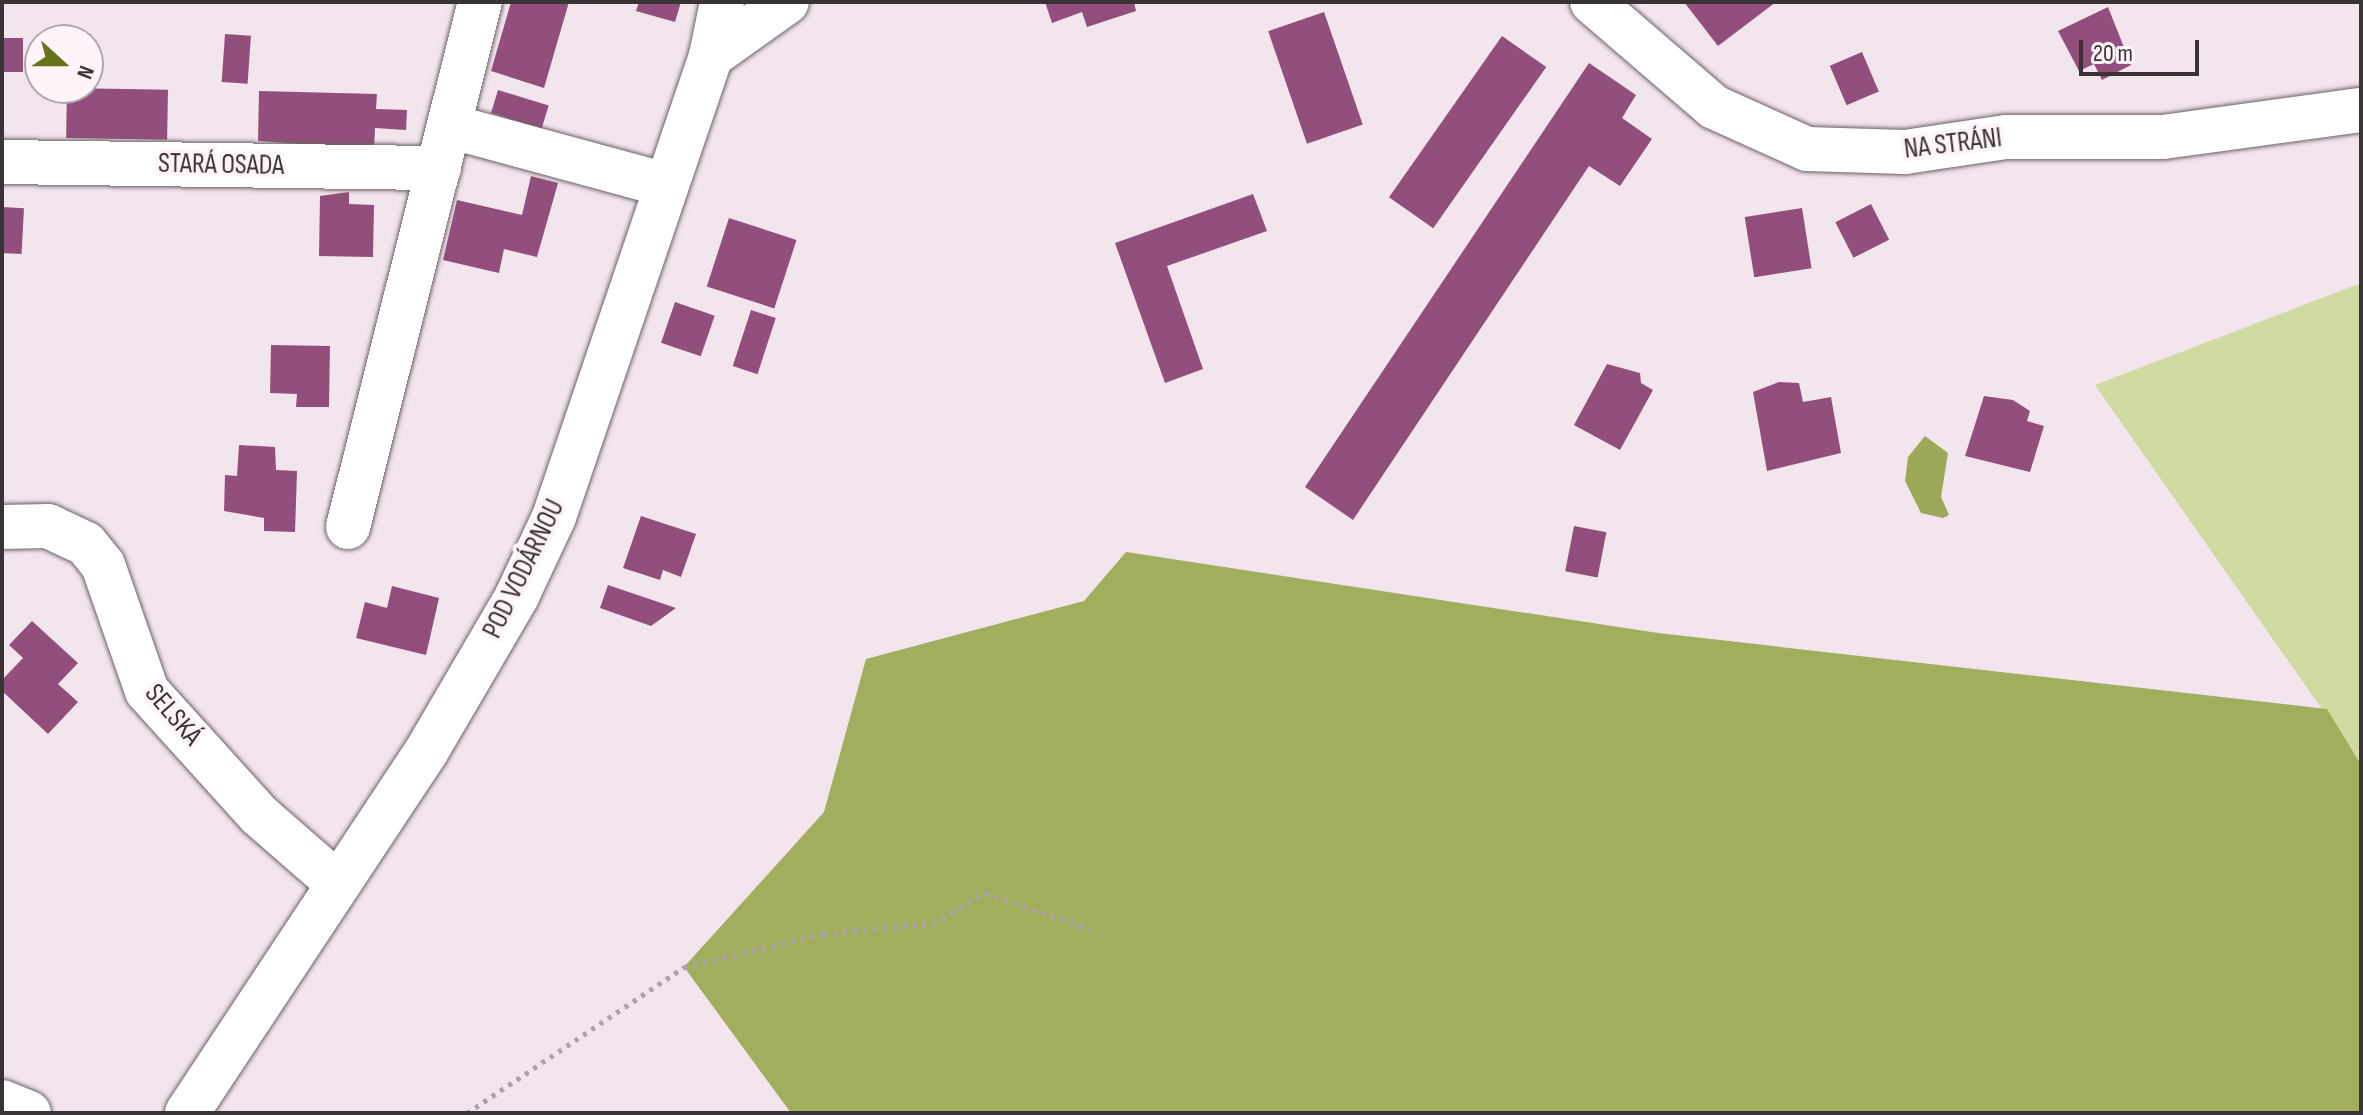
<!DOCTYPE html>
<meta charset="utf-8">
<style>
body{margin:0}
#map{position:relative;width:2363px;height:1115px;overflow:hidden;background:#f3e5ee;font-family:"Sofia Sans Condensed",sans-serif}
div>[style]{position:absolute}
.green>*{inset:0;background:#d0dba2}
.forest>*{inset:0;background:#a1ae5d}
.water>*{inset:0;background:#9da959}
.building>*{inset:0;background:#924f7b;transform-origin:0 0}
.path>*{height:5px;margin-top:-2.5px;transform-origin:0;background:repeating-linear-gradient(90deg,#ada2a8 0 4px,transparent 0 10px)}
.roads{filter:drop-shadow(0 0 2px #6d6168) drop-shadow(0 0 2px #6d6168)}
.minor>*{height:44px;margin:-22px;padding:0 22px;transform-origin:22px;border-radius:22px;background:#fff}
span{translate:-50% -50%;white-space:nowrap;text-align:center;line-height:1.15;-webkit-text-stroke:8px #fff4fa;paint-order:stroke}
.street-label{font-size:28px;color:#393336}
.frame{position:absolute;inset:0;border:4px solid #393336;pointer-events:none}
.north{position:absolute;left:24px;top:24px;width:80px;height:80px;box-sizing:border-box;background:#fff4fa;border:2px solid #b0a7ac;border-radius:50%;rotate:111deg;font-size:22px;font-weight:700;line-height:32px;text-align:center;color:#393336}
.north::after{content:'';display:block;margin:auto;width:28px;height:36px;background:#67721c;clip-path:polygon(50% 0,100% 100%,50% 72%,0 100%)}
.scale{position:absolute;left:2079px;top:40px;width:120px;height:36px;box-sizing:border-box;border:4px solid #393336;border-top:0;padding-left:10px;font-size:24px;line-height:28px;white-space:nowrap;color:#393336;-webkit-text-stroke:6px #fff4fa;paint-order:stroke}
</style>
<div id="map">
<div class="green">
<i style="clip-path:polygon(2361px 283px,2361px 765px,2095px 385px)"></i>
</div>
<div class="forest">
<i style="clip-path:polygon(1126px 552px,1658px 633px,2327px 709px,2361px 765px,2361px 1113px,791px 1113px,684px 967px,824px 812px,866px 659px,1084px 601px)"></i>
</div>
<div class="water">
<i style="clip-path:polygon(1925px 436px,1948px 453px,1941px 497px,1949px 515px,1943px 518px,1921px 513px,1905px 481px,1908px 457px)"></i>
</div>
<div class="building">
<i style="clip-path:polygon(511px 2px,569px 2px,544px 88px,491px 71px)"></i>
<i style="clip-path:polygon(639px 2px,681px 2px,675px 22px,636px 11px)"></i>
<i style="clip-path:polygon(1045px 2px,1134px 2px,1136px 11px,1087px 27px,1082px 12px,1052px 23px)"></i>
<i style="clip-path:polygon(1684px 2px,1776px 2px,1718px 46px)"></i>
<i style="clip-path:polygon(2108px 7px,2131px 65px,2102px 80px,2094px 64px,2079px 71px,2058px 31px)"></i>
<i style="left:1324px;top:12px;width:119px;height:59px;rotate:71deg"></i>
<i style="left:225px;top:34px;width:26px;height:48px;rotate:4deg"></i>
<i style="left:1502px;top:36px;width:54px;height:197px;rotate:35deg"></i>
<i style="left:3px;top:38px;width:20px;height:34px"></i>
<i style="left:1862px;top:52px;width:43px;height:35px;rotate:67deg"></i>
<i style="clip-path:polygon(1589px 63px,1636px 95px,1622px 118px,1652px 139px,1620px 186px,1589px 166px,1353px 520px,1305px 487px)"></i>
<i style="left:67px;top:88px;width:101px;height:50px;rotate:1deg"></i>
<i style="left:498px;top:90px;width:53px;height:24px;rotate:17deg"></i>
<i style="clip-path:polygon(259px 91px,377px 94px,376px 109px,407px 110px,406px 130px,375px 128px,374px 149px,258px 141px)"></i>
<i style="clip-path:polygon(531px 176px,558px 183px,537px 257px,504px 249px,499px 273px,443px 260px,457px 200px,522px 215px)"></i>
<i style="clip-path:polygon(349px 192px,349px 204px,374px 205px,373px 257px,319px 256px,320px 196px)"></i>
<i style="clip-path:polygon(1253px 194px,1267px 231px,1167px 266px,1203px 369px,1165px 383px,1115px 243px)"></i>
<i style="left:1871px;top:204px;width:40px;height:40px;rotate:63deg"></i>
<i style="left:2px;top:207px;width:22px;height:46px;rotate:3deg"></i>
<i style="left:1802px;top:208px;width:61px;height:58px;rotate:81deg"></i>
<i style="left:729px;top:218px;width:71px;height:72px;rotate:18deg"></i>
<i style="left:675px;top:302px;width:42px;height:43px;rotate:19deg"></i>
<i style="left:751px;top:310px;width:26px;height:59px;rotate:18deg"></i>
<i style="clip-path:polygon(271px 345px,330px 346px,329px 407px,296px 407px,297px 394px,270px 393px)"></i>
<i style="clip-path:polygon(1607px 364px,1640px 373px,1641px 383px,1653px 390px,1620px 450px,1574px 425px)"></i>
<i style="clip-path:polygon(1779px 382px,1799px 383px,1803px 402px,1831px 397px,1841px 453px,1767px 471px,1753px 392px)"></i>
<i style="clip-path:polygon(1984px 396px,2013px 400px,2030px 411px,2027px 421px,2044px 426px,2030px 472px,1965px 456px)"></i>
<i style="clip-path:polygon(239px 445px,275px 447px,276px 470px,297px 471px,295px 532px,264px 531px,264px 518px,224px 511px,225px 475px,237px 476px)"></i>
<i style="clip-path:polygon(641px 516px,696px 534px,681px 577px,663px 570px,660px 580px,623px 568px)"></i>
<i style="left:1574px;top:526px;width:33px;height:46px;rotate:11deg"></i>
<i style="clip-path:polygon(608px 585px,676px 608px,651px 626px,600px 608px)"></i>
<i style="clip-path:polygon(392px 586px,439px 598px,426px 655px,356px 638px,365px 602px,387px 608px)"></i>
<i style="clip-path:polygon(32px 621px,78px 663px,58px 684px,78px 702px,48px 734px,2px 691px,2px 680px,23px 658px,9px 645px)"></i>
</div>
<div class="path">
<i style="left:467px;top:1113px;width:262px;rotate:-33.9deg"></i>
<i style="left:684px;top:967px;width:143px;rotate:-13.4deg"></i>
<i style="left:823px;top:934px;width:111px;rotate:-5.7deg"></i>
<i style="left:933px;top:923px;width:60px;rotate:-30deg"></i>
<i style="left:985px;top:893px;width:113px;rotate:19.1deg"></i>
</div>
<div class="roads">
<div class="minor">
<i style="left:1592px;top:2px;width:161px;rotate:40.7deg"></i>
<i style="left:1714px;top:107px;width:102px;rotate:24.3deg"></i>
<i style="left:1807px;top:149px;width:98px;rotate:1.8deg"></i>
<i style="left:1905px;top:152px;width:102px;rotate:-8.4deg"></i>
<i style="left:2006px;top:137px;width:157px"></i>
<i style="left:2163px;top:137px;width:200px;rotate:-7.8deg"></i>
<i style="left:711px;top:56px;width:93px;rotate:-35.4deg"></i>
<i style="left:449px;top:126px;width:222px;rotate:15.2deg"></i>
<i style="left:2px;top:162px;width:437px;rotate:0.8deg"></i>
<i style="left:2px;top:527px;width:46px;rotate:-1.2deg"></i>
<i style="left:48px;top:526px;width:42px;rotate:25.3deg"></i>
<i style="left:86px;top:544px;width:27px;rotate:51deg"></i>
<i style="left:103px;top:565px;width:133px;rotate:70.8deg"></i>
<i style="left:147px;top:691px;width:167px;rotate:47.9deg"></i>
<i style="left:259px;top:815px;width:105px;rotate:41.1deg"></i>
<i style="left:348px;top:527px;width:541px;rotate:-75.89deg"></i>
<i style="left:2px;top:1102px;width:29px;rotate:22deg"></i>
<i style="left:187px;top:1113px;width:433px;rotate:-56.5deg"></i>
<i style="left:426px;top:752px;width:181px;rotate:-59.7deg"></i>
<i style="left:517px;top:596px;width:87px;rotate:-64.9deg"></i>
<i style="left:554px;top:517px;width:487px;rotate:-71.2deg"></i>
<i style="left:711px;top:56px;width:55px;rotate:-78.5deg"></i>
</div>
</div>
<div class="street-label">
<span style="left:1953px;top:144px;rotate:-7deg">NA STRÁNI</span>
<span style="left:221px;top:165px;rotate:1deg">STARÁ OSADA</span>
<span style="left:524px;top:569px;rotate:-64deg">POD VODÁRNOU</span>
<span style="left:173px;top:715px;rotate:49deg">SELSKÁ</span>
</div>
<div class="frame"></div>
<div class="north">N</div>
<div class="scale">20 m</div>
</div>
